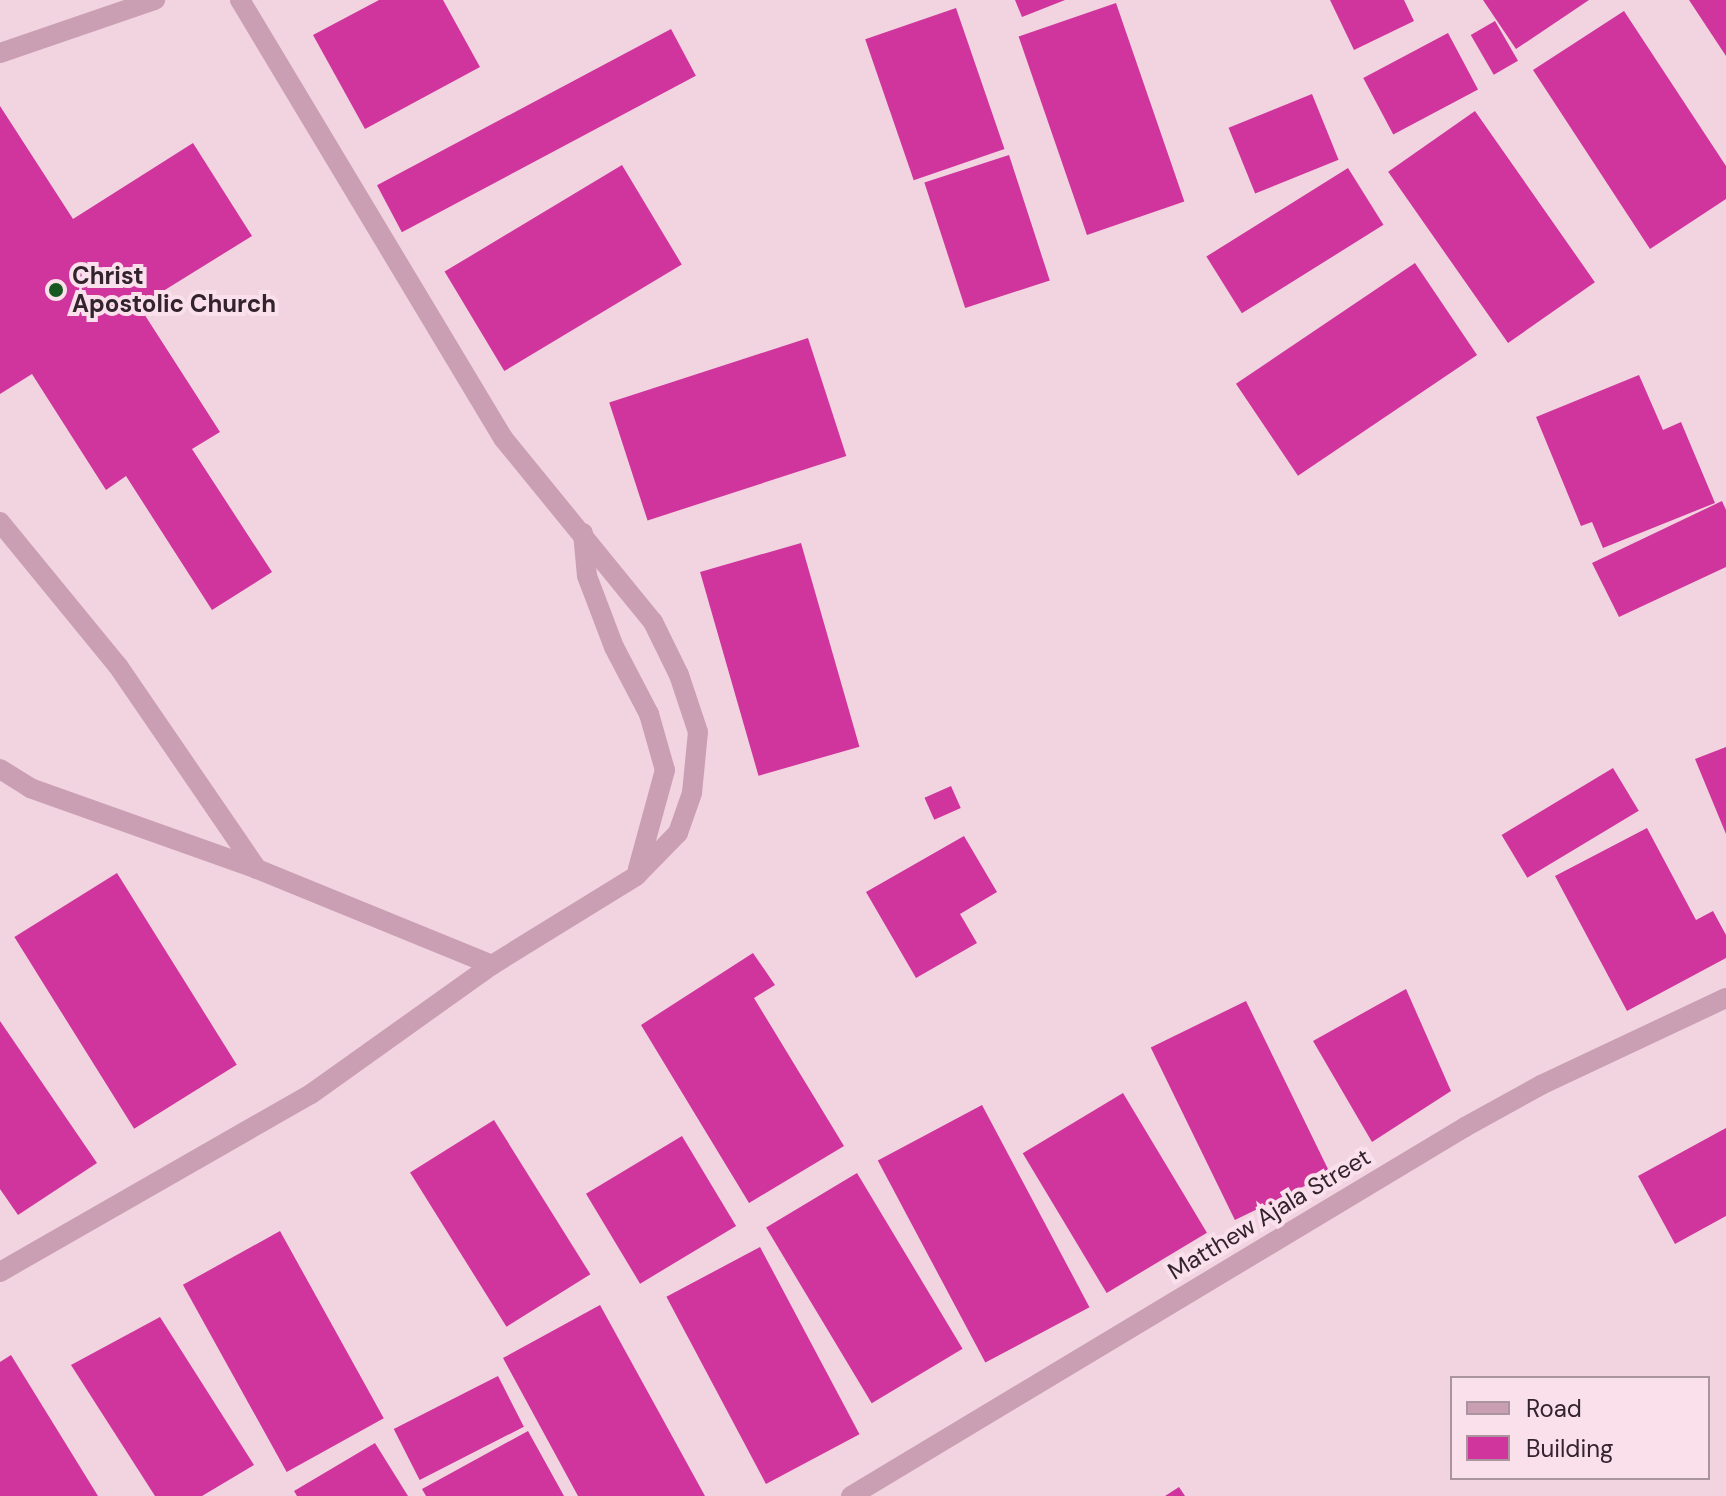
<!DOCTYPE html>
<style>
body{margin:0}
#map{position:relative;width:1726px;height:1496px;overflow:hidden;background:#f2d4e0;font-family:"DM Sans",sans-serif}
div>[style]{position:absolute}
.building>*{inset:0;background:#cf359d;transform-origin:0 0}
.minor>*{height:20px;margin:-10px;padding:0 10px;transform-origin:10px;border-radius:10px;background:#ca9fb3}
.dots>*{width:22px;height:22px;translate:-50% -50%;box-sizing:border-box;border:4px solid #fae0ea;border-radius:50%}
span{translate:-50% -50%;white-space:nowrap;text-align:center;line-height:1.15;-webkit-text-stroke:8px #fae0ea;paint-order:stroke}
.poi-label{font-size:24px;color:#33232d;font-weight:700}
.left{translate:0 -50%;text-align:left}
.street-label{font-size:24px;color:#33232d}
.legend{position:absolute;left:1450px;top:1376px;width:260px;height:104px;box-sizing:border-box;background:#fae0ea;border:2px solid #aa949e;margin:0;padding:10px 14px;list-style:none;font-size:24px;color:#33232d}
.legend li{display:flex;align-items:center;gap:16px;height:40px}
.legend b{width:40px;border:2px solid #aa949e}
</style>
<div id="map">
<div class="building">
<i style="clip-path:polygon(379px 0,443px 0,480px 67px,365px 129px,313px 35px)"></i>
<i style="clip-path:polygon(1015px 0,1065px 0,1022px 17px)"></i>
<i style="clip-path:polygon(1330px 0,1404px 0,1414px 21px,1354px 50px)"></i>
<i style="clip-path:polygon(1483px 0,1589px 0,1516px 49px)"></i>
<i style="clip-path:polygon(1689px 0,1726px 0,1726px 56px)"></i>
<i style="left:1116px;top:3px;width:210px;height:103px;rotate:71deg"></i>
<i style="left:956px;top:8px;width:149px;height:96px;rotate:71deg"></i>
<i style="clip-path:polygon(1624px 11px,1726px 166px,1726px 199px,1650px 249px,1533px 70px)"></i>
<i style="left:1495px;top:21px;width:46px;height:28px;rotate:60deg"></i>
<i style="left:671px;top:29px;width:53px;height:333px;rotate:62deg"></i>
<i style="left:1448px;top:33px;width:64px;height:96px;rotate:62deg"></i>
<i style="left:1312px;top:94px;width:71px;height:90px;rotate:68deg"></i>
<i style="clip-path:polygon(0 106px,73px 219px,193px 143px,252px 236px,139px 306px,220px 432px,192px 449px,272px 572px,212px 610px,126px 476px,106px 490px,32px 374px,0 394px)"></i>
<i style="left:1475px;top:111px;width:209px;height:106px;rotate:55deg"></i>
<i style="left:1009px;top:155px;width:132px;height:89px;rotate:72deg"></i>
<i style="left:622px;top:165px;width:116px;height:207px;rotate:59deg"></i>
<i style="left:1348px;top:168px;width:67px;height:167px;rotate:58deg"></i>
<i style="left:1415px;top:263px;width:111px;height:216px;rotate:56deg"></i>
<i style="left:808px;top:338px;width:124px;height:209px;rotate:72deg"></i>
<i style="clip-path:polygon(1639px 375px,1663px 430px,1681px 422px,1715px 503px,1603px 548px,1592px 522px,1581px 526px,1536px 417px)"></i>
<i style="clip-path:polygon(1722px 501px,1726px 510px,1726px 567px,1619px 617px,1592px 563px)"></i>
<i style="left:801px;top:543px;width:212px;height:105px;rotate:74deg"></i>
<i style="clip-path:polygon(1726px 747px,1726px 834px,1695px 759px)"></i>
<i style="left:1613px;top:768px;width:50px;height:130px;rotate:59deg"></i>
<i style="left:951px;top:786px;width:24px;height:29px;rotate:66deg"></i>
<i style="clip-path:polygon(1647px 828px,1696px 920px,1713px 911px,1726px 935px,1726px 958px,1627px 1011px,1555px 876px)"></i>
<i style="clip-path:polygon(964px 836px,997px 892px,960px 914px,977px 943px,916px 978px,866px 892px)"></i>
<i style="left:117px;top:873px;width:226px;height:121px;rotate:58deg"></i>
<i style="clip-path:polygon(753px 953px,775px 985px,754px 998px,844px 1146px,749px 1203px,641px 1025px)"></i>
<i style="clip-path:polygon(1406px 989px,1451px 1091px,1372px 1142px,1313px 1041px)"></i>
<i style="left:1246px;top:1001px;width:192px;height:106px;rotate:64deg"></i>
<i style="clip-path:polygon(0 1021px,97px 1163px,18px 1215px,0 1189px)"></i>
<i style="left:1123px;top:1093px;width:163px;height:117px;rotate:59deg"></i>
<i style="left:982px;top:1105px;width:229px;height:118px;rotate:62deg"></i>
<i style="left:494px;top:1120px;width:182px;height:99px;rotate:58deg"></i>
<i style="clip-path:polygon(1726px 1128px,1726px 1216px,1675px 1244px,1638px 1176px)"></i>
<i style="left:682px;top:1136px;width:105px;height:112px;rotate:59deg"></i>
<i style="left:857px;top:1173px;width:205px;height:106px;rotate:59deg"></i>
<i style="left:280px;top:1231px;width:214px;height:111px;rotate:61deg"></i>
<i style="left:760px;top:1247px;width:212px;height:106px;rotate:62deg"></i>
<i style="clip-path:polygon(600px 1305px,705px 1496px,578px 1496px,503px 1358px)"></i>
<i style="clip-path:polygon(160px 1317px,254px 1465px,202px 1496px,155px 1496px,71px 1365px)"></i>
<i style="clip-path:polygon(11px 1355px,98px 1496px,0 1496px,0 1362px)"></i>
<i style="left:498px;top:1376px;width:57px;height:117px;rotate:63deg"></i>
<i style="clip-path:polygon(528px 1431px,564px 1496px,426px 1496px,422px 1489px)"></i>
<i style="clip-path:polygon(375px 1443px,408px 1496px,297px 1496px,294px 1491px)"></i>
<i style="clip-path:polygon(1179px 1487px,1185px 1496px,1165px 1496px)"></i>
</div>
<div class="minor">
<i style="left:0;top:53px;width:164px;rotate:-18.9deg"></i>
<i style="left:0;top:522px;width:186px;rotate:50.7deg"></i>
<i style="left:118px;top:666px;width:246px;rotate:55.6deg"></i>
<i style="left:583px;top:533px;width:43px;rotate:84.7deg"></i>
<i style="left:587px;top:576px;width:76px;rotate:69.2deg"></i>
<i style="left:614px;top:647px;width:76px;rotate:62.4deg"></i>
<i style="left:649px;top:714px;width:58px;rotate:74.1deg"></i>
<i style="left:665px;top:770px;width:103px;rotate:105.3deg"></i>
<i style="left:0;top:769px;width:36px;rotate:32deg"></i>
<i style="left:30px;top:788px;width:241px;rotate:19.6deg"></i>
<i style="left:257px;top:869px;width:254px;rotate:22.2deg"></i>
<i style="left:0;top:1272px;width:358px;rotate:-29.8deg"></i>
<i style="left:311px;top:1094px;width:222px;rotate:-35.5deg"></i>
<i style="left:492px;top:965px;width:169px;rotate:-31.7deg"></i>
<i style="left:636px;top:876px;width:60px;rotate:-45.7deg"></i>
<i style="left:678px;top:833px;width:42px;rotate:-70.7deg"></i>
<i style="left:692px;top:793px;width:61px;rotate:-84.4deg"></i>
<i style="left:698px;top:732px;width:60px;rotate:-108.4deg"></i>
<i style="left:679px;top:675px;width:59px;rotate:-116.1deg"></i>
<i style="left:653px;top:622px;width:237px;rotate:-129.2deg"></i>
<i style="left:503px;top:438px;width:511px;rotate:-120.98deg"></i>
<i style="left:851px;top:1496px;width:716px;rotate:-31deg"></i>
<i style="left:1465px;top:1127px;width:87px;rotate:-28.9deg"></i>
<i style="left:1541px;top:1085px;width:204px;rotate:-25.2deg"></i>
</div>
<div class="dots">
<i style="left:56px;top:290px;background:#175720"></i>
</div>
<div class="poi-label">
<span class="left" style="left:72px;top:290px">Christ<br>Apostolic Church</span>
</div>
<div class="street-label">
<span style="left:1269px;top:1214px;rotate:-31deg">Matthew Ajala Street</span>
</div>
<ul class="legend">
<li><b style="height:10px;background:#ca9fb3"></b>Road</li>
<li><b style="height:22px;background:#cf359d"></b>Building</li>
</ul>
</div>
